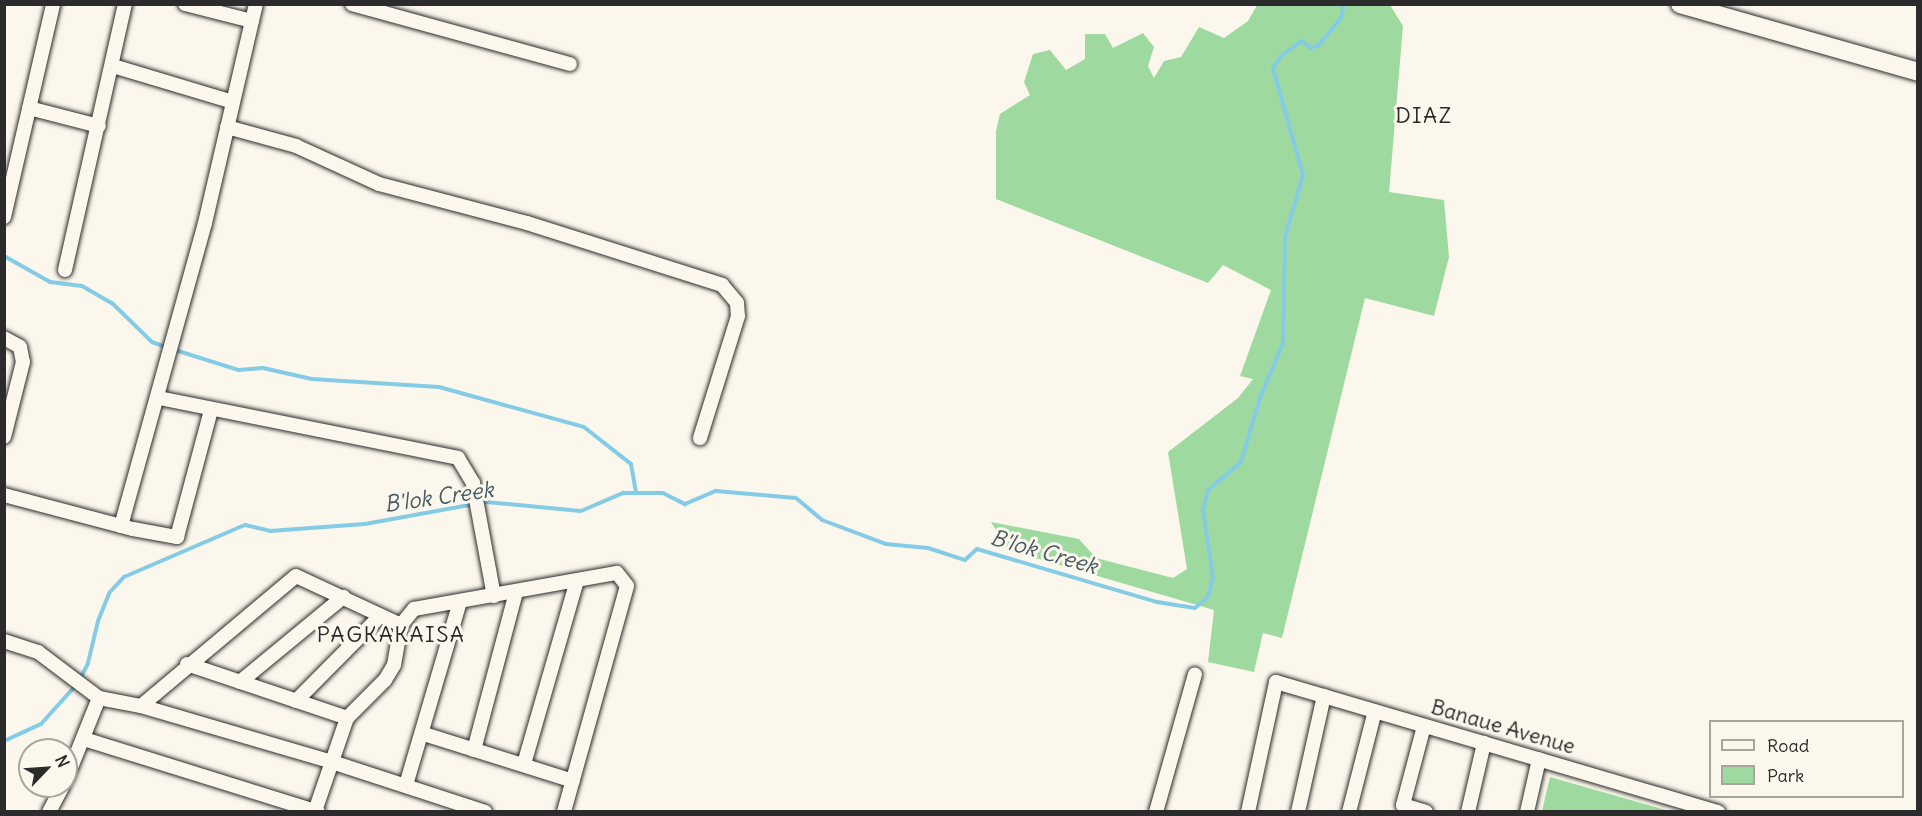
<!DOCTYPE html>
<style>
body{margin:0}
#map{position:relative;width:1922px;height:816px;overflow:hidden;background:#fbf7ec;font-family:Delius,sans-serif}
div>[style]{position:absolute}
.green>*{inset:0;background:#9edaa0}
.stream>*{height:4px;margin:-2px;padding:0 2px;transform-origin:2px;border-radius:2px;background:#84cbe5}
.roads{filter:drop-shadow(0 0 2px #2b2b2b) drop-shadow(0 0 2px #2b2b2b)}
.street>*{height:14px;margin:-7px;padding:0 7px;transform-origin:7px;border-radius:7px;background:#fbf7ec}
.secondary>*{height:18px;margin:-9px;padding:0 9px;transform-origin:9px;border-radius:9px;background:#fbf7ec}
span{translate:-50% -50%;white-space:nowrap;text-align:center;line-height:1.15;-webkit-text-stroke:6px #fbf7ec;paint-order:stroke}
.street-label{font-size:21px;color:#2b2b2b}
.neighbourhood-label{font-size:22px;color:#2b2b2b;letter-spacing:1.5px}
.water-label{font-size:22px;color:#465b63;font-style:italic}
.frame{position:absolute;inset:0;border:6px solid #2b2b2b;pointer-events:none}
.legend{position:absolute;left:1709px;top:720px;width:195px;height:78px;box-sizing:border-box;background:#fbf7ec;border:2px solid #a8a59f;margin:0;padding:8px 10px;list-style:none;font-size:18px;color:#2b2b2b}
.legend li{display:flex;align-items:center;gap:12px;height:30px}
.legend b{width:30px;border:2px solid #a8a59f}
.north{position:absolute;left:18px;top:738px;width:60px;height:60px;box-sizing:border-box;background:#fbf7ec;border:2px solid #a8a59f;border-radius:50%;rotate:65deg;font-size:16px;font-weight:700;line-height:24px;text-align:center;color:#2b2b2b}
.north::after{content:'';display:block;margin:auto;width:21px;height:27px;background:#2b2b2b;clip-path:polygon(50% 0,100% 100%,50% 72%,0 100%)}
</style>
<div id="map">
<div class="green">
<i style="clip-path:polygon(1257px 5px,1390px 5px,1403px 26px,1389px 192px,1444px 200px,1449px 257px,1434px 316px,1365px 298px,1282px 638px,1263px 633px,1254px 672px,1208px 662px,1214px 610px,1008px 550px,991px 522px,1079px 539px,1096px 558px,1173px 578px,1187px 569px,1168px 452px,1238px 398px,1253px 379px,1240px 376px,1271px 290px,1223px 265px,1208px 283px,996px 199px,996px 131px,1000px 114px,1030px 95px,1024px 82px,1033px 54px,1050px 50px,1066px 70px,1085px 59px,1085px 34px,1105px 34px,1113px 48px,1143px 33px,1154px 47px,1148px 66px,1154px 78px,1164px 61px,1181px 57px,1199px 27px,1224px 38px,1248px 21px)"></i>
<i style="clip-path:polygon(1550px 777px,1669px 811px,1542px 811px)"></i>
</div>
<div class="stream">
<i style="left:4px;top:256px;width:53px;rotate:29.5deg"></i>
<i style="left:50px;top:282px;width:32px;rotate:7deg"></i>
<i style="left:82px;top:286px;width:34px;rotate:30deg"></i>
<i style="left:112px;top:303px;width:56px;rotate:44.3deg"></i>
<i style="left:152px;top:342px;width:12px;rotate:20deg"></i>
<i style="left:175px;top:350px;width:67px;rotate:17.4deg"></i>
<i style="left:239px;top:370px;width:24px;rotate:-5deg"></i>
<i style="left:263px;top:368px;width:50px;rotate:12.7deg"></i>
<i style="left:312px;top:379px;width:127px;rotate:3.6deg"></i>
<i style="left:439px;top:387px;width:150px;rotate:15.4deg"></i>
<i style="left:584px;top:427px;width:60px;rotate:38.2deg"></i>
<i style="left:631px;top:464px;width:29px;rotate:80deg"></i>
<i style="left:4px;top:741px;width:41px;rotate:-24.7deg"></i>
<i style="left:41px;top:724px;width:55px;rotate:-47.9deg"></i>
<i style="left:78px;top:683px;width:22px;rotate:-63deg"></i>
<i style="left:88px;top:663px;width:43px;rotate:-76.6deg"></i>
<i style="left:98px;top:621px;width:31px;rotate:-68deg"></i>
<i style="left:110px;top:592px;width:21px;rotate:-47deg"></i>
<i style="left:124px;top:577px;width:132px;rotate:-23.3deg"></i>
<i style="left:245px;top:525px;width:26px;rotate:13deg"></i>
<i style="left:270px;top:531px;width:95px;rotate:-4.2deg"></i>
<i style="left:365px;top:524px;width:123px;rotate:-10.3deg"></i>
<i style="left:486px;top:502px;width:95px;rotate:5.4deg"></i>
<i style="left:581px;top:511px;width:46px;rotate:-23.2deg"></i>
<i style="left:623px;top:493px;width:40px"></i>
<i style="left:663px;top:493px;width:25px;rotate:27deg"></i>
<i style="left:685px;top:504px;width:34px;rotate:-23deg"></i>
<i style="left:716px;top:491px;width:80px;rotate:5deg"></i>
<i style="left:796px;top:498px;width:34px;rotate:40deg"></i>
<i style="left:822px;top:520px;width:68px;rotate:20.6deg"></i>
<i style="left:886px;top:544px;width:42px;rotate:5.4deg"></i>
<i style="left:928px;top:548px;width:39px;rotate:18deg"></i>
<i style="left:965px;top:560px;width:16px;rotate:-43deg"></i>
<i style="left:977px;top:549px;width:188px;rotate:16.4deg"></i>
<i style="left:1157px;top:602px;width:38px;rotate:9deg"></i>
<i style="left:1195px;top:608px;width:17px;rotate:-40deg"></i>
<i style="left:1208px;top:597px;width:21px;rotate:-76deg"></i>
<i style="left:1213px;top:577px;width:68px;rotate:-98.5deg"></i>
<i style="left:1203px;top:510px;width:21px;rotate:-76deg"></i>
<i style="left:1208px;top:490px;width:43px;rotate:-40.3deg"></i>
<i style="left:1241px;top:462px;width:67px;rotate:-73.5deg"></i>
<i style="left:1260px;top:398px;width:60px;rotate:-67.3deg"></i>
<i style="left:1283px;top:343px;width:106px;rotate:-88.9deg"></i>
<i style="left:1285px;top:237px;width:65px;rotate:-73.8deg"></i>
<i style="left:1303px;top:175px;width:111px;rotate:-105.7deg"></i>
<i style="left:1273px;top:68px;width:14px;rotate:-56deg"></i>
<i style="left:1281px;top:56px;width:26px;rotate:-36deg"></i>
<i style="left:1302px;top:41px;width:11px;rotate:38deg"></i>
<i style="left:1311px;top:48px;width:9px;rotate:-21deg"></i>
<i style="left:1319px;top:45px;width:35px;rotate:-51deg"></i>
<i style="left:1341px;top:18px;width:14px;rotate:-78deg"></i>
</div>
<div class="roads">
<div class="street">
<i style="left:185px;top:4px;width:69px;rotate:14.2deg"></i>
<i style="left:352px;top:4px;width:226px;rotate:15.4deg"></i>
<i style="left:113px;top:66px;width:125px;rotate:16.7deg"></i>
<i style="left:29px;top:108px;width:72px;rotate:14.4deg"></i>
<i style="left:227px;top:127px;width:72px;rotate:15.4deg"></i>
<i style="left:296px;top:146px;width:91px;rotate:24.6deg"></i>
<i style="left:379px;top:184px;width:153px;rotate:14.8deg"></i>
<i style="left:527px;top:223px;width:205px;rotate:17.6deg"></i>
<i style="left:722px;top:285px;width:23px;rotate:50deg"></i>
<i style="left:737px;top:303px;width:13px;rotate:86deg"></i>
<i style="left:738px;top:316px;width:128px;rotate:107.3deg"></i>
<i style="left:4px;top:217px;width:219px;rotate:-77deg"></i>
<i style="left:65px;top:270px;width:273px;rotate:-77.3deg"></i>
<i style="left:4px;top:338px;width:18px;rotate:29deg"></i>
<i style="left:20px;top:347px;width:15px;rotate:79deg"></i>
<i style="left:23px;top:362px;width:77px;rotate:104.2deg"></i>
<i style="left:159px;top:398px;width:305px;rotate:11.3deg"></i>
<i style="left:458px;top:458px;width:29px;rotate:59deg"></i>
<i style="left:473px;top:483px;width:115px;rotate:79.5deg"></i>
<i style="left:4px;top:495px;width:133px;rotate:14.8deg"></i>
<i style="left:133px;top:529px;width:45px;rotate:10.3deg"></i>
<i style="left:177px;top:537px;width:131px;rotate:-75deg"></i>
<i style="left:121px;top:526px;width:314px;rotate:-74.5deg"></i>
<i style="left:205px;top:223px;width:225px;rotate:-76.9deg"></i>
<i style="left:4px;top:641px;width:36px;rotate:18deg"></i>
<i style="left:38px;top:652px;width:76px;rotate:37deg"></i>
<i style="left:99px;top:698px;width:43px;rotate:10.8deg"></i>
<i style="left:141px;top:706px;width:199px;rotate:16.3deg"></i>
<i style="left:332px;top:762px;width:161px;rotate:18.1deg"></i>
<i style="left:187px;top:664px;width:169px;rotate:18.6deg"></i>
<i style="left:240px;top:682px;width:134px;rotate:-39.5deg"></i>
<i style="left:296px;top:701px;width:120px;rotate:-45.3deg"></i>
<i style="left:141px;top:706px;width:202px;rotate:-40deg"></i>
<i style="left:296px;top:576px;width:116px;rotate:25deg"></i>
<i style="left:1424px;top:726px;width:82px;rotate:104.9deg"></i>
<i style="left:1403px;top:805px;width:24px;rotate:17deg"></i>
<i style="left:424px;top:734px;width:156px;rotate:17.5deg"></i>
<i style="left:84px;top:739px;width:245px;rotate:17.3deg"></i>
<i style="left:474px;top:750px;width:163px;rotate:-75.1deg"></i>
<i style="left:524px;top:764px;width:191px;rotate:-73.9deg"></i>
<i style="left:66px;top:780px;width:88px;rotate:-68.1deg"></i>
<i style="left:406px;top:785px;width:191px;rotate:-73.6deg"></i>
<i style="left:315px;top:811px;width:98px;rotate:-71deg"></i>
<i style="left:347px;top:718px;width:54px;rotate:-45deg"></i>
<i style="left:385px;top:680px;width:17px;rotate:-59deg"></i>
<i style="left:394px;top:665px;width:41px;rotate:-80.1deg"></i>
<i style="left:401px;top:625px;width:21px;rotate:-51deg"></i>
<i style="left:414px;top:609px;width:206px;rotate:-10.1deg"></i>
<i style="left:617px;top:573px;width:16px;rotate:52deg"></i>
<i style="left:627px;top:586px;width:235px;rotate:105.6deg"></i>
<i style="left:49px;top:812px;width:30px;rotate:-62deg"></i>
<i style="left:1156px;top:812px;width:143px;rotate:-74.2deg"></i>
<i style="left:1248px;top:812px;width:133px;rotate:-77.8deg"></i>
<i style="left:1276px;top:682px;width:461px;rotate:16.4deg"></i>
<i style="left:1298px;top:812px;width:119px;rotate:-77.4deg"></i>
<i style="left:1349px;top:812px;width:104px;rotate:-75.6deg"></i>
<i style="left:1468px;top:812px;width:71px;rotate:-76.9deg"></i>
<i style="left:1527px;top:812px;width:54px;rotate:-77.2deg"></i>
</div>
<div class="secondary">
<i style="left:1680px;top:4px;width:248px;rotate:15.9deg"></i>
</div>
</div>
<div class="street-label">
<span style="left:1503px;top:727px;rotate:16deg">Banaue Avenue</span>
</div>
<div class="neighbourhood-label">
<span style="left:1424px;top:116px">DIAZ</span>
<span style="left:391px;top:635px">PAGKAKAISA</span>
</div>
<div class="water-label">
<span style="left:439px;top:497px;rotate:-8deg">B'lok Creek</span>
<span style="left:1044px;top:552px;rotate:16deg">B'lok Creek</span>
</div>
<div class="frame"></div>
<ul class="legend">
<li><b style="height:8px;background:#fbf7ec"></b>Road</li>
<li><b style="height:16px;background:#9edaa0"></b>Park</li>
</ul>
<div class="north">N</div>
</div>
